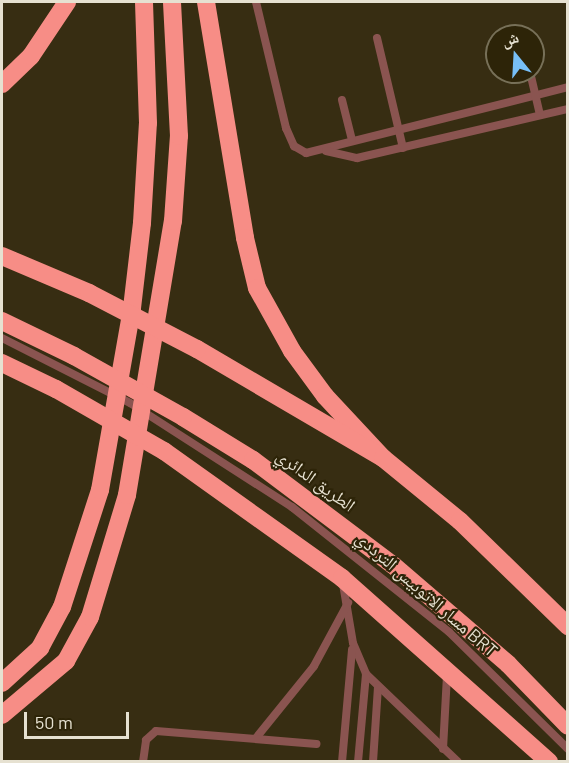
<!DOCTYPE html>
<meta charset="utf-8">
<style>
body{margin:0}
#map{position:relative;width:569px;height:763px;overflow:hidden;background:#372d12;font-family:Barlow,"Noto Naskh Arabic",sans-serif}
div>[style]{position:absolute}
.lane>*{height:8px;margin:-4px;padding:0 4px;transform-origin:4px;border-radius:4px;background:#8a5450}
.highway>*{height:18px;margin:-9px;padding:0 9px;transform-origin:9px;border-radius:9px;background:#f78d86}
.highway-bridge>*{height:18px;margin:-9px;padding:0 9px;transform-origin:9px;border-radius:9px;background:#f78d86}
span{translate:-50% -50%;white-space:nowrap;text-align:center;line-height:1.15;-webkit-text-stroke:4.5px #2d2408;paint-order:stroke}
.street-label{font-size:18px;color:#e6e1d1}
.frame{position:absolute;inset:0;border:3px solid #e6e1d1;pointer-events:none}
.north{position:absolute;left:485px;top:24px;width:60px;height:60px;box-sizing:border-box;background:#2d2408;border:2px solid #777058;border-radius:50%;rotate:342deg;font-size:16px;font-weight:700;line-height:24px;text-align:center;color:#e6e1d1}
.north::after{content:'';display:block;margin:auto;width:21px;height:27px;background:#77bff7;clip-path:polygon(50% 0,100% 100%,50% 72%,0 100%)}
.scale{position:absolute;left:24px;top:712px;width:105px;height:27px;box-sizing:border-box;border:3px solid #e6e1d1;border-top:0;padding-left:8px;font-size:18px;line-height:21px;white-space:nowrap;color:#e6e1d1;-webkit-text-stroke:4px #2d2408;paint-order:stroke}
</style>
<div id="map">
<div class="lane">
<i style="left:256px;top:2px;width:130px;rotate:76.6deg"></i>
<i style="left:286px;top:128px;width:20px;rotate:66deg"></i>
<i style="left:294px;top:146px;width:14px;rotate:30deg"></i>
<i style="left:306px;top:153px;width:270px;rotate:-14.1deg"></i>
<i style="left:520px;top:31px;width:5px;rotate:79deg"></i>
<i style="left:377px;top:38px;width:113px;rotate:76.7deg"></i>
<i style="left:530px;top:72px;width:44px;rotate:76.9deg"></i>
<i style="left:342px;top:100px;width:41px;rotate:76deg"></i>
<i style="left:326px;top:151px;width:32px;rotate:13deg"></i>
<i style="left:357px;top:158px;width:217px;rotate:-13.1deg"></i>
<i style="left:2px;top:338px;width:144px;rotate:26.9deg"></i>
<i style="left:130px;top:403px;width:193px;rotate:32.7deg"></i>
<i style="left:292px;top:507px;width:201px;rotate:38.5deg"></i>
<i style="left:449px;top:632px;width:167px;rotate:44.5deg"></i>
<i style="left:343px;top:584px;width:60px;rotate:80.4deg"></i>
<i style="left:353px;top:643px;width:34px;rotate:67deg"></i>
<i style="left:366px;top:674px;width:127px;rotate:43.7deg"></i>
<i style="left:256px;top:738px;width:92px;rotate:-51.1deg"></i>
<i style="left:314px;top:666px;width:72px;rotate:-61.6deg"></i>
<i style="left:443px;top:749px;width:73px;rotate:-86.9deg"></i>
<i style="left:143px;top:762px;width:22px;rotate:-82deg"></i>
<i style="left:146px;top:740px;width:13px;rotate:-42deg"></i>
<i style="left:156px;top:731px;width:161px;rotate:4.6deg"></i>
<i style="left:342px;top:762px;width:113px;rotate:-84.9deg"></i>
<i style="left:358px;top:762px;width:88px;rotate:-84.8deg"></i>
<i style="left:373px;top:762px;width:75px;rotate:-86.2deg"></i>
</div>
<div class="highway">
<i style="left:206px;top:2px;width:239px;rotate:80.6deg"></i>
<i style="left:245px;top:238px;width:51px;rotate:76.5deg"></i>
<i style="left:257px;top:288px;width:72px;rotate:60.9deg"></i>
<i style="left:292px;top:351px;width:56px;rotate:53.7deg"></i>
<i style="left:325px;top:396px;width:85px;rotate:46.9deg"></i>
<i style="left:2px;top:84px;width:40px;rotate:-44deg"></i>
<i style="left:31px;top:56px;width:65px;rotate:-56.3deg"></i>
<i style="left:2px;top:256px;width:95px;rotate:23deg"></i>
<i style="left:2px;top:321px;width:80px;rotate:25.9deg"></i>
<i style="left:197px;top:349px;width:216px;rotate:30.4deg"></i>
<i style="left:383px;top:458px;width:99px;rotate:39.3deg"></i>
<i style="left:460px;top:521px;width:151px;rotate:44.2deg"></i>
<i style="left:2px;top:363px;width:60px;rotate:25.7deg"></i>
<i style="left:183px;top:417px;width:82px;rotate:31.6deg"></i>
<i style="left:253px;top:460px;width:175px;rotate:36.9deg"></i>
<i style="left:393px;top:565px;width:152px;rotate:40.7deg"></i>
<i style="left:508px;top:664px;width:86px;rotate:45.9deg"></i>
<i style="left:164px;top:451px;width:219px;rotate:35.5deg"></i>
<i style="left:342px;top:578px;width:277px;rotate:41.6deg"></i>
<i style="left:2px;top:683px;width:52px;rotate:-42.6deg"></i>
<i style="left:40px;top:648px;width:47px;rotate:-61.8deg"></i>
<i style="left:62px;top:607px;width:123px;rotate:-72deg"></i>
<i style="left:100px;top:490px;width:185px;rotate:-80deg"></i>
<i style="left:132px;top:308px;width:86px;rotate:-83.3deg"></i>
<i style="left:142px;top:223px;width:100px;rotate:-86.6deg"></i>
<i style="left:148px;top:123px;width:121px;rotate:-91.9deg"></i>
<i style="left:2px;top:715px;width:84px;rotate:-40.2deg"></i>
<i style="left:66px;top:661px;width:50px;rotate:-61.4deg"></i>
<i style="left:90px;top:617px;width:127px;rotate:-73.1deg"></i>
<i style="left:127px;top:495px;width:278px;rotate:-80.5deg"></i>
<i style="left:173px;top:221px;width:85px;rotate:-86deg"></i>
<i style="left:179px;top:136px;width:134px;rotate:-93deg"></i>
</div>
<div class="highway-bridge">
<i style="left:89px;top:293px;width:122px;rotate:27.4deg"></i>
<i style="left:74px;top:356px;width:125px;rotate:29.2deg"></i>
<i style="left:56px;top:389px;width:125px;rotate:29.9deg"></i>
</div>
<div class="street-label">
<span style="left:316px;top:480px;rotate:36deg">الطريق الدائري</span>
<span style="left:427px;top:594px;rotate:41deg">مسار الاتوبيس الترددي BRT</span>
</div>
<div class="frame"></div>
<div class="north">ش</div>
<div class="scale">50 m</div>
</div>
